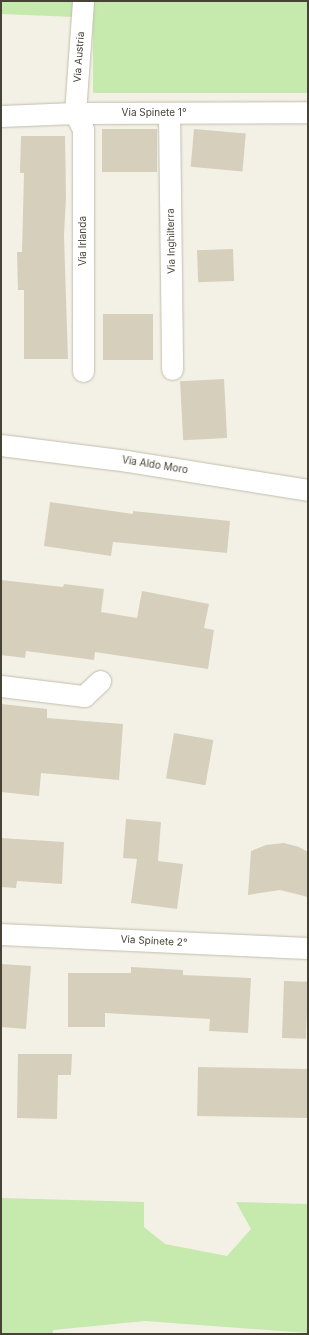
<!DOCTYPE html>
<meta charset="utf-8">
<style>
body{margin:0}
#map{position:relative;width:309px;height:1335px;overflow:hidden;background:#f3f1e6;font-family:Inter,sans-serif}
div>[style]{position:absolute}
.green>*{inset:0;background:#c6e9ad;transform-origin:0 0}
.building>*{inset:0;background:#d6cfbb;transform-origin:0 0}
.roads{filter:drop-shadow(0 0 1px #c2bdab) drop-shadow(0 0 1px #c2bdab)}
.minor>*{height:21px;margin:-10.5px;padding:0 10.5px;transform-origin:10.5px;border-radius:10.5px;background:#fff}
span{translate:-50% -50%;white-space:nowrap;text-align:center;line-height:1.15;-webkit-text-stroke:3px #fff;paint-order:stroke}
.street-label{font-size:10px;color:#464235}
.frame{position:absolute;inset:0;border:2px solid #464235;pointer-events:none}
</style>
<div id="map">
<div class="green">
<i style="clip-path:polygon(1px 1px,75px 1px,74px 17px,1px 14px)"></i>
<i style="left:93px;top:1px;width:215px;height:92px"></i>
<i style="clip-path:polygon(1px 1198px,144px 1202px,144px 1227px,165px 1244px,227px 1256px,251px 1229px,236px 1202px,308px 1204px,308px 1333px,145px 1321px,53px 1330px,53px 1334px,1px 1334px)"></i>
</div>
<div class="building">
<i style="left:102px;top:129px;width:55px;height:43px"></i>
<i style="left:194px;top:129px;width:52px;height:38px;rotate:5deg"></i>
<i style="clip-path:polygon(21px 136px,65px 136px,66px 196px,64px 236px,68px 359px,24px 359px,24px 290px,18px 290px,17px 252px,22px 252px,24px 173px,20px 173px)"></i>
<i style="left:233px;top:249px;width:32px;height:36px;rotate:88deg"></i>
<i style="left:103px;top:314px;width:50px;height:46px"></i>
<i style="left:224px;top:379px;width:59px;height:44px;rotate:87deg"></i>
<i style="clip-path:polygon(50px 502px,133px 514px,133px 511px,230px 521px,227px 553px,113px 542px,111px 556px,44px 546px)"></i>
<i style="clip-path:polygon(1px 580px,63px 587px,64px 584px,104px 589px,101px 612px,137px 618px,142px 591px,209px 604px,204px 628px,214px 630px,208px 669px,95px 652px,94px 660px,26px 651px,25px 658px,1px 655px)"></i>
<i style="clip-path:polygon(1px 704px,47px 709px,47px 718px,123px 724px,119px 780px,41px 773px,39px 796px,1px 792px)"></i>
<i style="left:174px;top:733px;width:40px;height:46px;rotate:10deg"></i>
<i style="clip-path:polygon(126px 819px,161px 822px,158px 861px,183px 864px,177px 909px,131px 903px,137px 859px,123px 858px)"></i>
<i style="clip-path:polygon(1px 838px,64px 842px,62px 884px,17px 881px,16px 888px,1px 887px)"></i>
<i style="clip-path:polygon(284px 843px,299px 847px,308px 852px,308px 897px,280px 890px,248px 895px,251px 851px,266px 845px)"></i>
<i style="clip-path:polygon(1px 964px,31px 966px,26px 1029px,1px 1027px)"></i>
<i style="clip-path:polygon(131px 967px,183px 970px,183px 975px,251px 978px,248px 1033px,209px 1031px,210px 1019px,105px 1013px,105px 1027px,68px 1027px,68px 973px,131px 973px)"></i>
<i style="left:284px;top:981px;width:24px;height:57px;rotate:2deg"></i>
<i style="clip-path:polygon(18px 1054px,72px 1054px,71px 1075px,58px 1075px,57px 1119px,17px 1118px)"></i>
<i style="left:198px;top:1067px;width:110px;height:49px;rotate:1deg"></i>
</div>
<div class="roads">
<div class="minor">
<i style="left:169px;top:113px;width:256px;rotate:89.3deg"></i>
<i style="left:1px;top:116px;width:74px;rotate:-2.3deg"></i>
<i style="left:75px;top:113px;width:233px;rotate:-0.2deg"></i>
<i style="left:83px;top:371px;width:242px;rotate:-90deg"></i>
<i style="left:83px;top:129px;width:18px;rotate:-117deg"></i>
<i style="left:75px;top:113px;width:112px;rotate:-85.9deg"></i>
<i style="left:1px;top:445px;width:127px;rotate:7.2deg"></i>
<i style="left:127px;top:461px;width:183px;rotate:9.1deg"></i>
<i style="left:1px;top:686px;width:84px;rotate:6.9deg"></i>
<i style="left:84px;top:696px;width:22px;rotate:-43deg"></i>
<i style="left:1px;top:934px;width:307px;rotate:2.6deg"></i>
</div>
</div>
<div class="street-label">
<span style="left:79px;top:57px;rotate:-86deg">Via Austria</span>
<span style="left:154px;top:113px">Via Spinete 1°</span>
<span style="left:83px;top:241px;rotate:-90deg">Via Irlanda</span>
<span style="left:171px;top:241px;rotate:-91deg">Via Inghilterra</span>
<span style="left:155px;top:465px;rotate:9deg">Via Aldo Moro</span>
<span style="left:154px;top:941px;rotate:3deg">Via Spinete 2°</span>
</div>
<div class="frame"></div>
</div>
